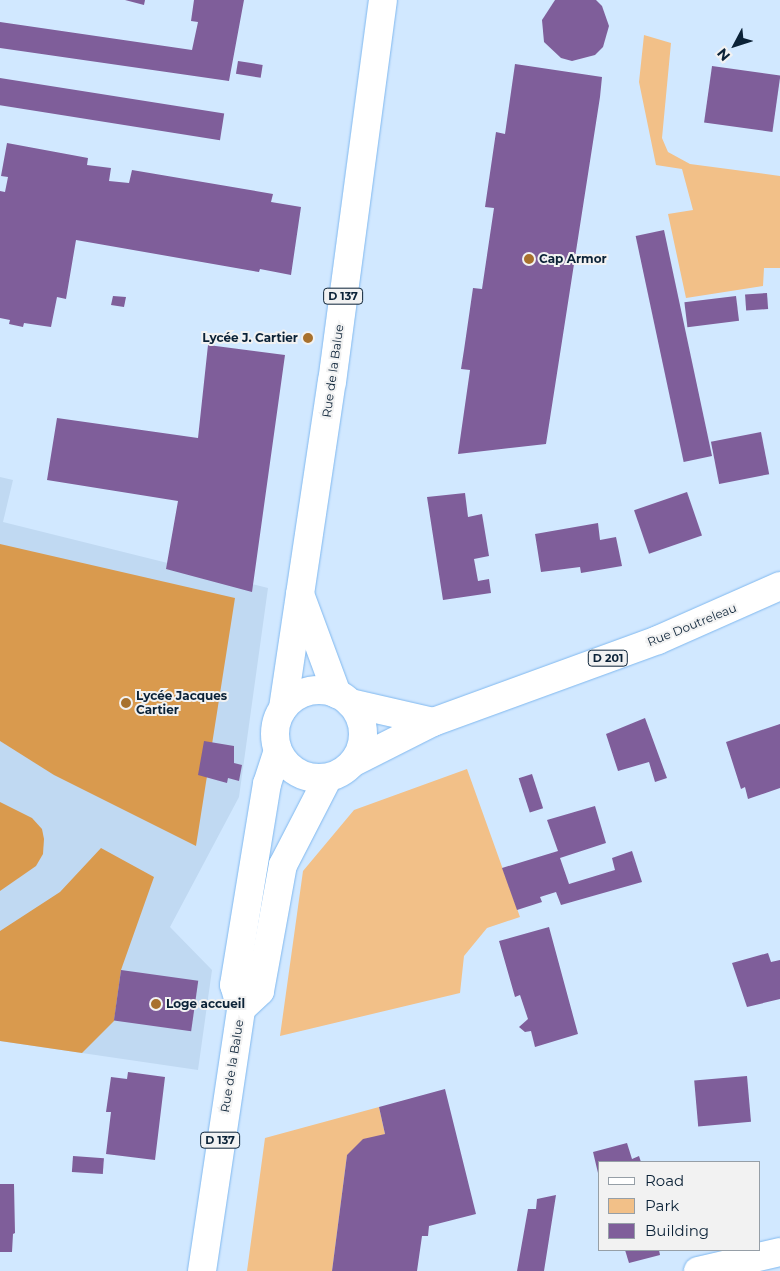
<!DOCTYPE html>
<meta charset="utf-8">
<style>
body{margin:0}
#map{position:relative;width:780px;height:1271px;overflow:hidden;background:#d1e8ff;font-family:Montserrat,sans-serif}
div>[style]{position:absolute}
.built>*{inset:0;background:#c0d9f2}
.green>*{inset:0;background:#f2c088}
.forest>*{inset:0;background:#d99a4e}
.building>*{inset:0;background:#7f5e9a;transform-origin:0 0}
.roads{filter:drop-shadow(0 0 1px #80b8ef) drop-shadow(0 0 1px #80b8ef)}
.minor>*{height:28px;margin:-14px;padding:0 14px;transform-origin:14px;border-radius:14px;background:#fff}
.major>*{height:28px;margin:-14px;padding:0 14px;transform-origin:14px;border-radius:14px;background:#fff}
.major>.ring{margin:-14px;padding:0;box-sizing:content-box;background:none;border:28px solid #fff;border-radius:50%}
.dots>*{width:14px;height:14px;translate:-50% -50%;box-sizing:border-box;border:2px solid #f2f2f2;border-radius:50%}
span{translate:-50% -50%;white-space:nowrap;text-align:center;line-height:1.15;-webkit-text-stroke:4px #f2f2f2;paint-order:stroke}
.shield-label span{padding:1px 4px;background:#f2f2f2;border:1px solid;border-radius:4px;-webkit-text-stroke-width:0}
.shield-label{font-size:11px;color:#0b2237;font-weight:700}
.poi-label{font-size:12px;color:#0b2237;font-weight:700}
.left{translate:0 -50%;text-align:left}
.right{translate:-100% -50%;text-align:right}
.street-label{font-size:12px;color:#0b2237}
.legend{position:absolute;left:598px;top:1161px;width:162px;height:90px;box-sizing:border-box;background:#f2f2f2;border:1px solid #969fa7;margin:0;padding:6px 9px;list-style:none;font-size:15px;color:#0b2237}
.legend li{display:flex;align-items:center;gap:10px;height:25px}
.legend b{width:25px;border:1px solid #969fa7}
.north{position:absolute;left:710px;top:20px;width:50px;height:50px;-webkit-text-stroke:4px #f2f2f2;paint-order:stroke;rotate:230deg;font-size:14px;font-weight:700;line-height:20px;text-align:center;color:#0b2237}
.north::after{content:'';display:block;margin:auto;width:18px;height:22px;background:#0b2237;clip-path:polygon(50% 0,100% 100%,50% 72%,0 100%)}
</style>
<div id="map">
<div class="built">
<i style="clip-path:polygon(0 477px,13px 480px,3px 522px,268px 588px,239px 797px,170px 927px,212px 970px,198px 1070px,0 1041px)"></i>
</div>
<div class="green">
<i style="clip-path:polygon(644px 35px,671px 43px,662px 138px,668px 152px,690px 164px,780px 176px,780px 268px,764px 268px,763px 286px,686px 298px,668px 214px,693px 210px,682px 169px,656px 165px,639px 82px)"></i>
<i style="clip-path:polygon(467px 769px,520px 917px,487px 928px,464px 956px,460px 993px,280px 1036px,303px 871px,354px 810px)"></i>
<i style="clip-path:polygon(379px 1107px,385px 1134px,347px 1155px,332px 1271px,247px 1271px,265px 1138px)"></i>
</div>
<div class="forest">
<i style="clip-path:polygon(0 544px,235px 598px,196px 846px,54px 775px,0 741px)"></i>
<i style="clip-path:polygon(0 802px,32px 818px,42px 829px,44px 839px,43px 854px,36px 866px,0 891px)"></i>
<i style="clip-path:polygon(101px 848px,154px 877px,121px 970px,114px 1021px,82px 1053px,0 1041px,0 931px,60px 892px)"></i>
</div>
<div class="building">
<i style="clip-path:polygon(125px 0,145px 0,144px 5px)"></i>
<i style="clip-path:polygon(194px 0,244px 0,229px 81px,0 48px,0 22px,192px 50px,198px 22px,191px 21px)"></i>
<i style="clip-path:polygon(555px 0,596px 0,602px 6px,609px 26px,603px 47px,595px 55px,572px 61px,561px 58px,544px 42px,542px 20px)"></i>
<i style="left:238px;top:61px;width:25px;height:13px;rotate:9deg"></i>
<i style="clip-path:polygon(515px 64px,602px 77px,600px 97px,546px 444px,458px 454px,470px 370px,461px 369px,464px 350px,473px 288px,482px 289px,494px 208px,485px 207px,496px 132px,505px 134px)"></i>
<i style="left:712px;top:66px;width:69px;height:57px;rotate:8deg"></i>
<i style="left:0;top:78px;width:227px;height:27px;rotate:9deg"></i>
<i style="clip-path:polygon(7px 143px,88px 158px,87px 165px,111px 168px,109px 181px,129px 183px,132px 170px,273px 194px,271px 202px,301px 207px,291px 275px,260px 269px,259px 272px,76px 240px,66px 299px,57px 297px,51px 327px,24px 323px,23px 327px,9px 324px,10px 320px,0 318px,0 191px,5px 192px,8px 177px,1px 176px)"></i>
<i style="left:664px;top:230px;width:231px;height:29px;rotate:78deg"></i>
<i style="left:767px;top:293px;width:16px;height:22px;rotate:86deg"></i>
<i style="clip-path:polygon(113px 296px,126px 297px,124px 307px,111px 305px)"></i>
<i style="left:736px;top:296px;width:25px;height:52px;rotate:83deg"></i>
<i style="clip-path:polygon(208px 345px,285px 355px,252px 592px,166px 569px,178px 501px,47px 480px,57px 418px,198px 438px)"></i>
<i style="left:761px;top:432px;width:43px;height:51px;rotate:79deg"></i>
<i style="left:687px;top:492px;width:46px;height:56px;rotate:71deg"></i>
<i style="clip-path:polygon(465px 493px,468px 517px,482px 514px,489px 556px,474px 559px,478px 581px,489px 579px,491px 593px,443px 600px,427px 497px)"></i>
<i style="clip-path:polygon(598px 523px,600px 540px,616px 537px,622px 566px,581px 573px,580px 567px,541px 572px,535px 534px)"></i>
<i style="clip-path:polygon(645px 718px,667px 778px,655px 782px,649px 762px,618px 771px,606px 734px)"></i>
<i style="clip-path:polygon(780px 724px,780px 788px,748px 799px,745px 787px,741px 789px,726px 742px)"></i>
<i style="clip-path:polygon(204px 741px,234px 746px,234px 763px,242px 765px,239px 781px,228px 778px,227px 783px,198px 775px)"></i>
<i style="left:532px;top:774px;width:36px;height:14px;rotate:72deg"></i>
<i style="clip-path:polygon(595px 806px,606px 843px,560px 858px,569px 884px,615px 870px,612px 858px,632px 851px,642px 882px,561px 905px,556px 892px,540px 897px,542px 902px,517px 910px,502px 868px,558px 851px,547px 820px)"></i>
<i style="clip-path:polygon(549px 927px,578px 1034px,535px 1047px,531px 1031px,525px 1032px,519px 1027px,528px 1019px,520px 995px,515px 997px,499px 941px)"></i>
<i style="clip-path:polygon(768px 953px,771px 962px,780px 960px,780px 999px,747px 1007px,732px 963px)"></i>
<i style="left:121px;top:970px;width:78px;height:51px;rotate:8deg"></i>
<i style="clip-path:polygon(128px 1072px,165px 1077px,155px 1160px,106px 1154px,111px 1112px,106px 1112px,111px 1077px,127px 1079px)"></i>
<i style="left:747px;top:1076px;width:46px;height:53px;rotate:85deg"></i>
<i style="clip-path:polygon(445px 1089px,476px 1214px,429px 1226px,428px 1236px,422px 1236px,417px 1271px,332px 1271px,347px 1155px,363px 1139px,385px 1134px,379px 1107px)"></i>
<i style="clip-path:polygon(627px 1143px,632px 1159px,639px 1156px,641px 1162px,599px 1162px,598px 1173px,593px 1152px)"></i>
<i style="left:73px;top:1156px;width:31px;height:16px;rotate:4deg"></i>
<i style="clip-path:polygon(0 1184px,14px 1184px,15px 1233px,13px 1234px,12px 1252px,0 1252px)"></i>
<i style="clip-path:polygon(556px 1195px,544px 1271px,517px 1271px,528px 1209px,536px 1209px,537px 1199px)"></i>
<i style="clip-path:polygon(625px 1250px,659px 1250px,660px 1255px,629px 1263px)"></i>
</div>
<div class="roads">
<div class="minor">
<i style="left:698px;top:1271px;width:84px;rotate:-13deg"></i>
</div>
<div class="major">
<i style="left:300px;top:594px;width:107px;rotate:69.7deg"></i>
<i class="ring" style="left:275px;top:690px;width:60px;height:60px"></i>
<i style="left:350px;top:703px;width:85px;rotate:12.9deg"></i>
<i style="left:283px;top:708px;width:330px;rotate:-81.5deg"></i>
<i style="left:332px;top:382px;width:385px;rotate:-82.4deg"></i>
<i style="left:354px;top:762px;width:89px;rotate:-26.9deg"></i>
<i style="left:433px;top:722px;width:239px;rotate:-20deg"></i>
<i style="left:658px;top:640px;width:133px;rotate:-23.9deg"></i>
<i style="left:241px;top:1009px;width:26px;rotate:-43deg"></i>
<i style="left:260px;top:991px;width:128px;rotate:-79.7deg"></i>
<i style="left:283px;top:865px;width:98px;rotate:-62.7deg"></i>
<i style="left:202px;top:1271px;width:265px;rotate:-81.5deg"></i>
<i style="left:241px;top:1009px;width:25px;rotate:-106deg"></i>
<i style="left:234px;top:985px;width:204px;rotate:-80.7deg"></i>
<i style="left:267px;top:784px;width:35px;rotate:-72deg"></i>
</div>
</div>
<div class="dots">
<i style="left:529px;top:259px;background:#a8712d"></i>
<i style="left:308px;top:338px;background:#a8712d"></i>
<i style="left:126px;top:703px;background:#a8712d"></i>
<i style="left:156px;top:1004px;background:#a8712d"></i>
</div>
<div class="shield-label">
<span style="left:343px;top:296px">D 137</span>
<span style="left:608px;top:658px">D 201</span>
<span style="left:220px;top:1140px">D 137</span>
</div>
<div class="poi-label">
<span class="left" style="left:539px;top:259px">Cap Armor</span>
<span class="right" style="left:298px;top:338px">Lycée J. Cartier</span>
<span class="left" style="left:136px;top:703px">Lycée Jacques<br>Cartier</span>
<span class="left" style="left:166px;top:1004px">Loge accueil</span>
</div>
<div class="street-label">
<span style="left:333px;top:371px;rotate:-82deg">Rue de la Balue</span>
<span style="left:692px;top:625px;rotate:-22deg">Rue Doutreleau</span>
<span style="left:232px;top:1066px;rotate:-81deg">Rue de la Balue</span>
</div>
<ul class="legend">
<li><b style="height:6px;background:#fff"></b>Road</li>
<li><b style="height:14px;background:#f2c088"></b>Park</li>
<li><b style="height:14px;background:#7f5e9a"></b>Building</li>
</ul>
<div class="north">N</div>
</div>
